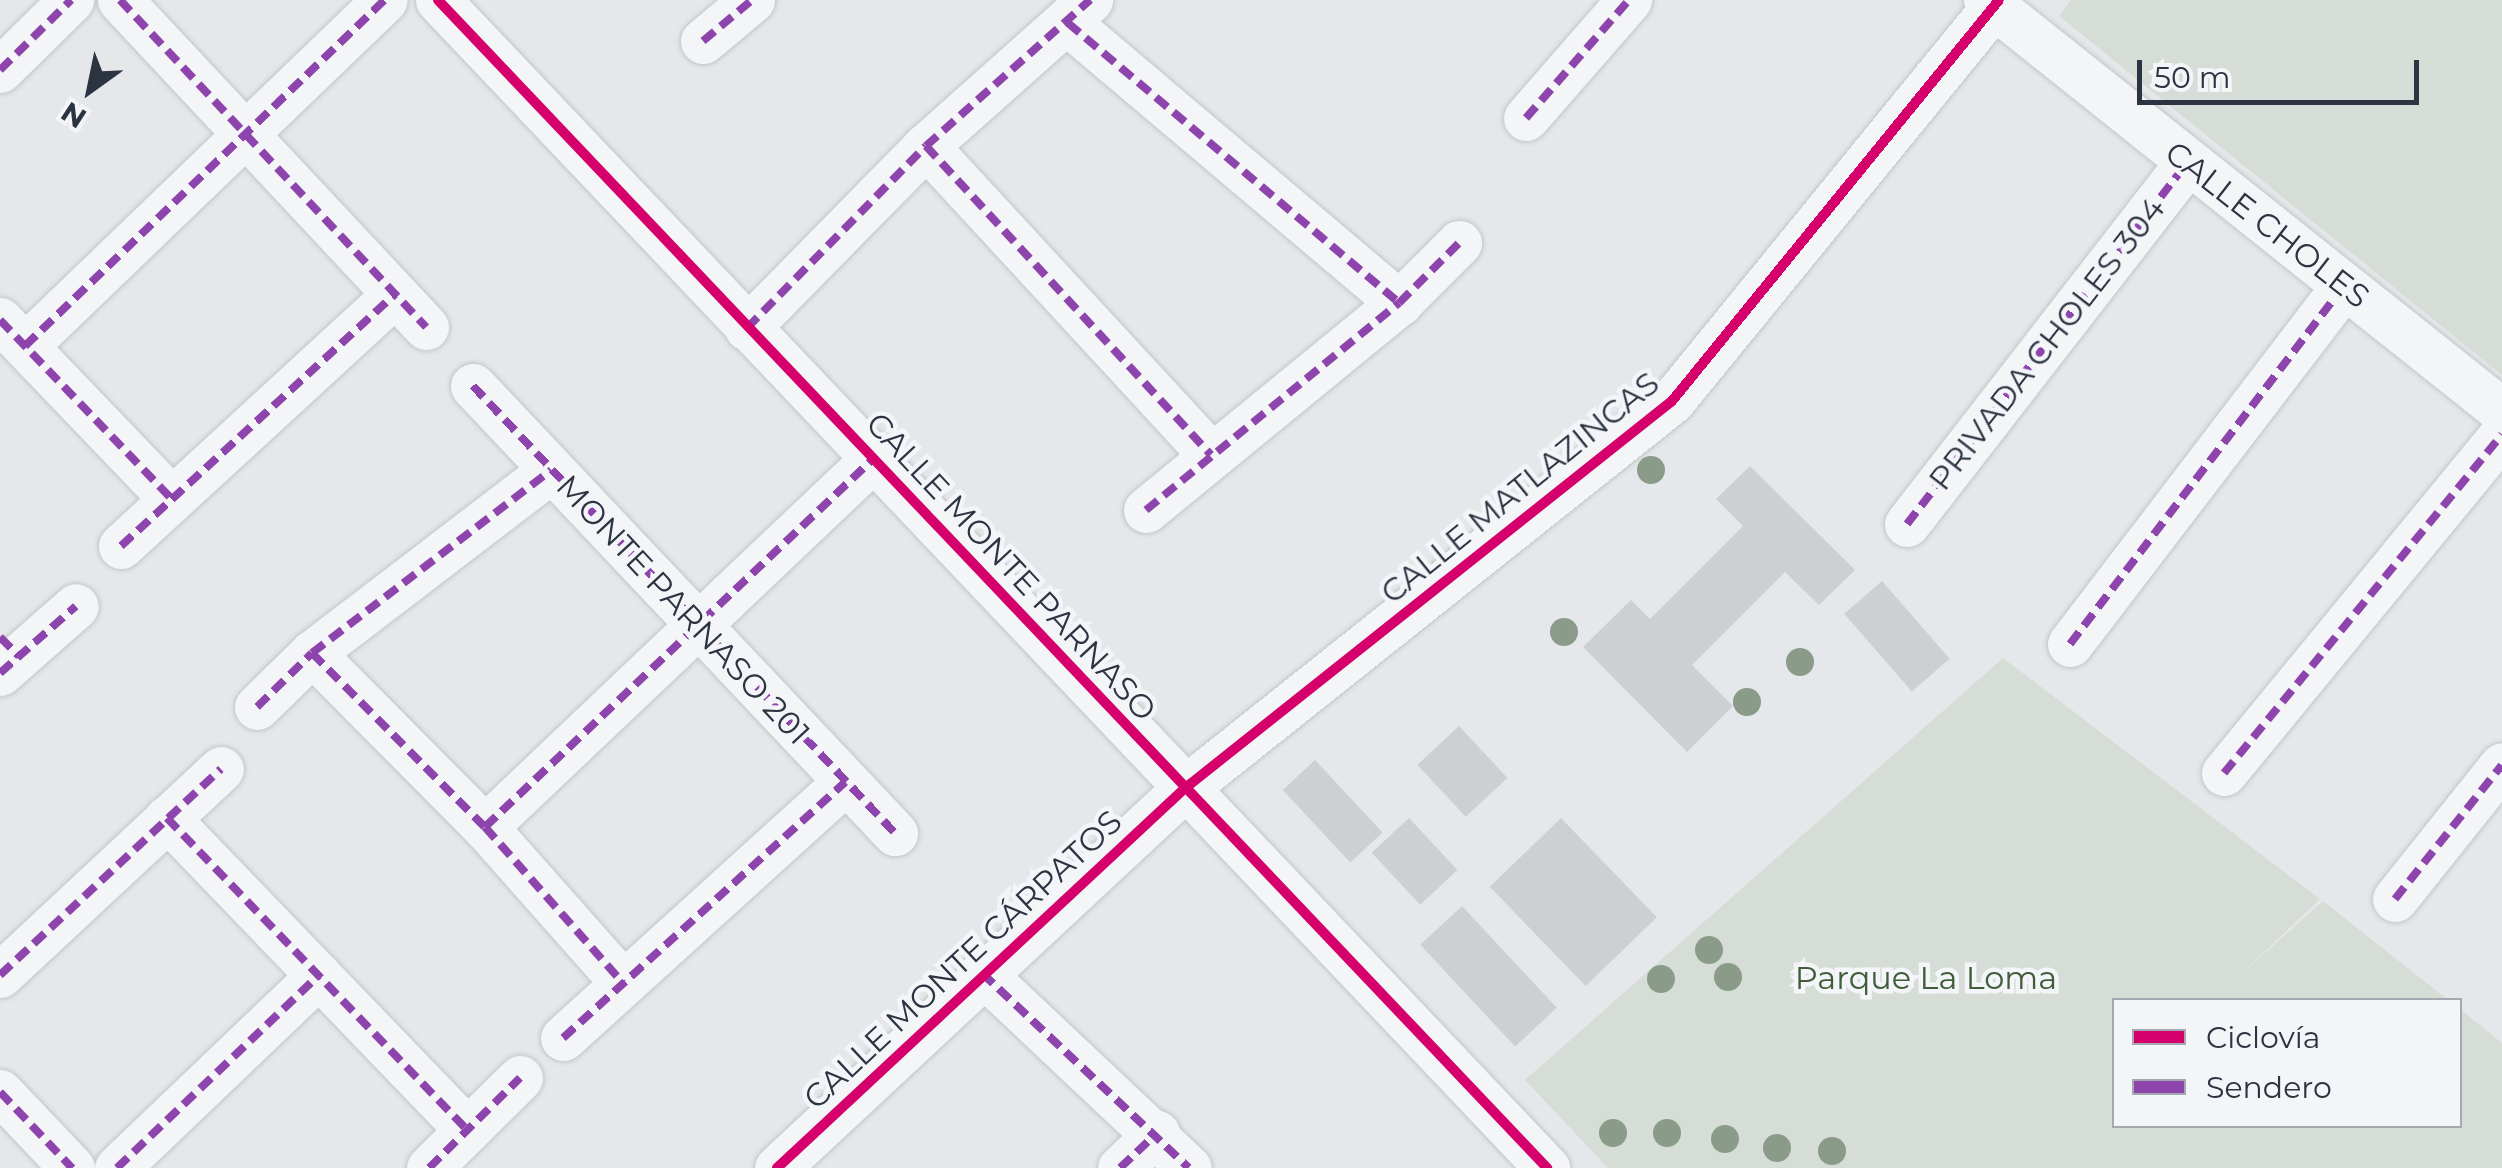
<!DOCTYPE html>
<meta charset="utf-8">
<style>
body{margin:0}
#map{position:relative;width:2502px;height:1168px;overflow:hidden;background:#e5e7ea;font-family:Montserrat,sans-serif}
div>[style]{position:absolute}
.green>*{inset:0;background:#d6ddd6}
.building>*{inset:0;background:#cdcfd2;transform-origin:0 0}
.roads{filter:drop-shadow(0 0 2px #c3c5c8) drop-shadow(0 0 2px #c3c5c8)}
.minor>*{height:45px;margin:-22.5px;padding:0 22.5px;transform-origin:22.5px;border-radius:22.5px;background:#f4f5f6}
.quiet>*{height:8px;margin-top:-4px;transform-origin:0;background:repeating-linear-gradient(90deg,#8e44ad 0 15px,transparent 0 23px)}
.cycleway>*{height:10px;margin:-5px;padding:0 5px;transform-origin:5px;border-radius:5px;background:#d6006c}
.trees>*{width:28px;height:28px;margin:-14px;border-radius:50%;background:#8a9b89}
span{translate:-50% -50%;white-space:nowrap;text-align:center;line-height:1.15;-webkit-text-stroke:9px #f4f5f8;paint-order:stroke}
.street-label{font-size:32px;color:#2c3442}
.park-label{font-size:32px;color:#405d3a}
.legend{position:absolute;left:2112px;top:998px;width:350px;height:130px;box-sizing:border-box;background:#f4f5f8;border:2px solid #a4a8af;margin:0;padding:12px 18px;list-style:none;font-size:30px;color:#2c3442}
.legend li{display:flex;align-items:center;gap:20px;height:50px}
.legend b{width:50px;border:2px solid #a4a8af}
.north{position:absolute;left:40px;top:40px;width:100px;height:100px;-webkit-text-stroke:8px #f4f5f8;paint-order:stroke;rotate:213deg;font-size:28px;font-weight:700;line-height:40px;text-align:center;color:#2c3442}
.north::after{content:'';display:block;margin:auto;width:35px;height:45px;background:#2c3442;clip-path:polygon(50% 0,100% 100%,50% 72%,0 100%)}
.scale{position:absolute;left:2137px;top:60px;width:282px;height:45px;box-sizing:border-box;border:5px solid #2c3442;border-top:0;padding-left:12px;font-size:30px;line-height:35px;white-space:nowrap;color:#2c3442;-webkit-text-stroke:8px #f4f5f8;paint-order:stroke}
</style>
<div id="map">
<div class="green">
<i style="clip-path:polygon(2071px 0,2502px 0,2502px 375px,2059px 16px)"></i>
<i style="clip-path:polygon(2003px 658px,2320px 899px,2238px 977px,2323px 901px,2448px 1000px,2114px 1000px,2114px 1126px,2460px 1126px,2460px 1009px,2502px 1043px,2502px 1168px,1608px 1168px,1525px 1080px)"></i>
</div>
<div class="building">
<i style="clip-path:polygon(1750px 466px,1855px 570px,1819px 605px,1785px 572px,1692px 665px,1733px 706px,1687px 752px,1583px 647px,1631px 600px,1650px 619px,1743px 526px,1716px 499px)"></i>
<i style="left:1882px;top:581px;width:103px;height:50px;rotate:49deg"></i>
<i style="left:1459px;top:726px;width:71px;height:57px;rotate:47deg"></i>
<i style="left:1315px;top:760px;width:99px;height:44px;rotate:47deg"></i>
<i style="left:1409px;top:818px;width:71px;height:51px;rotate:47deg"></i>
<i style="left:1561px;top:818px;width:138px;height:99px;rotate:46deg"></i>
<i style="left:1462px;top:906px;width:139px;height:57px;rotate:47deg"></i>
</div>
<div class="roads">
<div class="minor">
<i style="left:120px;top:0;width:448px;rotate:46.9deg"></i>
<i style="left:438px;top:0;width:1611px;rotate:46.48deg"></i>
<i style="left:1986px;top:0;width:660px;rotate:38.54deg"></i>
<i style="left:1068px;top:23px;width:434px;rotate:40.2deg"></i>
<i style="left:703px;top:41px;width:64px;rotate:-39.9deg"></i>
<i style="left:0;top:70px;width:100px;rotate:-44.6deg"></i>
<i style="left:1526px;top:118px;width:157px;rotate:-48.9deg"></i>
<i style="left:926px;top:146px;width:420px;rotate:47.3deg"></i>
<i style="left:0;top:320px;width:245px;rotate:46.2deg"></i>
<i style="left:747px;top:328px;width:255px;rotate:-45.5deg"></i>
<i style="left:926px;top:146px;width:220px;rotate:-41.7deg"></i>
<i style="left:25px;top:346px;width:499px;rotate:-43.9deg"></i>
<i style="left:473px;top:386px;width:615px;rotate:46.65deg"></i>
<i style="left:1146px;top:510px;width:327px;rotate:-39.3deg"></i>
<i style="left:1399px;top:303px;width:85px;rotate:-45deg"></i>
<i style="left:1907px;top:524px;width:457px;rotate:-52.2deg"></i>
<i style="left:121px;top:546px;width:372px;rotate:-42.6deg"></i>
<i style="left:2070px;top:644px;width:451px;rotate:-52.6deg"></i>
<i style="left:312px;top:653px;width:245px;rotate:45.2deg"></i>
<i style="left:485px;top:827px;width:208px;rotate:48.5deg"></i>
<i style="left:0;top:673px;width:101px;rotate:-41.4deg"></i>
<i style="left:257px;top:707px;width:77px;rotate:-44.5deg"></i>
<i style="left:312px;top:653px;width:301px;rotate:-37.4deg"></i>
<i style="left:2224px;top:773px;width:438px;rotate:-50.6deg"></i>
<i style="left:167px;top:818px;width:433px;rotate:46.1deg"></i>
<i style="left:485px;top:827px;width:538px;rotate:-43.49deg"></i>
<i style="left:2395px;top:899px;width:171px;rotate:-51.4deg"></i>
<i style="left:982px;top:973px;width:284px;rotate:43.3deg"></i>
<i style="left:0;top:975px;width:302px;rotate:-43deg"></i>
<i style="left:563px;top:1038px;width:381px;rotate:-42.2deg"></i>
<i style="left:0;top:1092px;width:105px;rotate:46.5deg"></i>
<i style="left:117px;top:1168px;width:279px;rotate:-43.7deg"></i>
<i style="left:429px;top:1168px;width:128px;rotate:-44.7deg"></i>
<i style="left:777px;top:1168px;width:556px;rotate:-42.96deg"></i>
<i style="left:1184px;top:789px;width:623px;rotate:-38.49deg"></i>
<i style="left:1672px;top:401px;width:517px;rotate:-50.8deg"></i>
<i style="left:1120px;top:1168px;width:51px;rotate:-43.4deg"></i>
</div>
</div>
<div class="quiet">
<i style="left:120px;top:0;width:448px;rotate:46.9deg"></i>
<i style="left:1068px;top:23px;width:434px;rotate:40.2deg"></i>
<i style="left:703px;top:41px;width:64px;rotate:-39.9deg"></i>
<i style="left:0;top:70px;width:100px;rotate:-44.6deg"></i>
<i style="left:1526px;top:118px;width:157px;rotate:-48.9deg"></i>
<i style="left:926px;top:146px;width:420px;rotate:47.3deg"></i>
<i style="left:0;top:320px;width:245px;rotate:46.2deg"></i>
<i style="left:747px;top:328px;width:255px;rotate:-45.5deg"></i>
<i style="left:926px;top:146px;width:220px;rotate:-41.7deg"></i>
<i style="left:25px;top:346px;width:499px;rotate:-43.9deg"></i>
<i style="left:473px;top:386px;width:615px;rotate:46.65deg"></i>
<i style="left:1146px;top:510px;width:327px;rotate:-39.3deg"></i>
<i style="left:1399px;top:303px;width:85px;rotate:-45deg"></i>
<i style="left:1907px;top:524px;width:457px;rotate:-52.2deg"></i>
<i style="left:121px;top:546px;width:372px;rotate:-42.6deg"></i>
<i style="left:0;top:637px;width:27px;rotate:45deg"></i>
<i style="left:2070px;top:644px;width:451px;rotate:-52.6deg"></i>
<i style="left:312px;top:653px;width:245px;rotate:45.2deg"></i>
<i style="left:485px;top:827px;width:208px;rotate:48.5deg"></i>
<i style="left:0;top:673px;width:101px;rotate:-41.4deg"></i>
<i style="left:257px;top:707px;width:77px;rotate:-44.5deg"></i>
<i style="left:312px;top:653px;width:301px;rotate:-37.4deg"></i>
<i style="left:2224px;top:773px;width:438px;rotate:-50.6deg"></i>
<i style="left:167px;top:818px;width:433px;rotate:46.1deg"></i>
<i style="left:485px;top:827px;width:538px;rotate:-43.49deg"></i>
<i style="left:2395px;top:899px;width:171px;rotate:-51.4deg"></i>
<i style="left:982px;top:973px;width:284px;rotate:43.3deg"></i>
<i style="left:0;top:975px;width:302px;rotate:-43deg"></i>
<i style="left:563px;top:1038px;width:381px;rotate:-42.2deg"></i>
<i style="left:0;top:1092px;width:105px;rotate:46.5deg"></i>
<i style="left:117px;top:1168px;width:279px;rotate:-43.7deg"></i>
<i style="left:429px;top:1168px;width:128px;rotate:-44.7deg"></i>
<i style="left:1120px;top:1168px;width:51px;rotate:-43.4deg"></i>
</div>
<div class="cycleway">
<i style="left:438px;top:0;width:1611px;rotate:46.48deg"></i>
<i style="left:777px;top:1168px;width:556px;rotate:-42.96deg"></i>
<i style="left:1184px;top:789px;width:623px;rotate:-38.49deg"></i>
<i style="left:1672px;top:401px;width:517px;rotate:-50.8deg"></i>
</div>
<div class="trees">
<i style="left:1651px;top:470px"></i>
<i style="left:1564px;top:632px"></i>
<i style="left:1800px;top:662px"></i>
<i style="left:1747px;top:702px"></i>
<i style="left:1709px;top:950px"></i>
<i style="left:1728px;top:977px"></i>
<i style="left:1661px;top:979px"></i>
<i style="left:1613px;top:1133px"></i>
<i style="left:1667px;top:1133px"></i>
<i style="left:1725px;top:1139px"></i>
<i style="left:1777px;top:1148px"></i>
<i style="left:1832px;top:1151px"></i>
</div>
<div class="street-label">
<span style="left:2267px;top:225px;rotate:38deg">CALLE CHOLES</span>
<span style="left:2047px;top:344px;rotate:-52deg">PRIVADA CHOLES 304</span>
<span style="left:1520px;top:488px;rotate:-39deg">CALLE MATLAZINCAS</span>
<span style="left:1011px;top:567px;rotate:47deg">CALLE MONTE PARNASO</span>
<span style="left:683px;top:610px;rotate:47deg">MONTE PARNASO 201</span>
<span style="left:963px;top:960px;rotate:-43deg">CALLE MONTE CÁRPATOS</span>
</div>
<div class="park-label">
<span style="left:1926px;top:978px">Parque La Loma</span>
</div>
<ul class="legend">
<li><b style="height:12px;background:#d6006c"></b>Ciclovía</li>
<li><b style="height:12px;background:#8e44ad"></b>Sendero</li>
</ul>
<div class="north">N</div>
<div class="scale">50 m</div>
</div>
